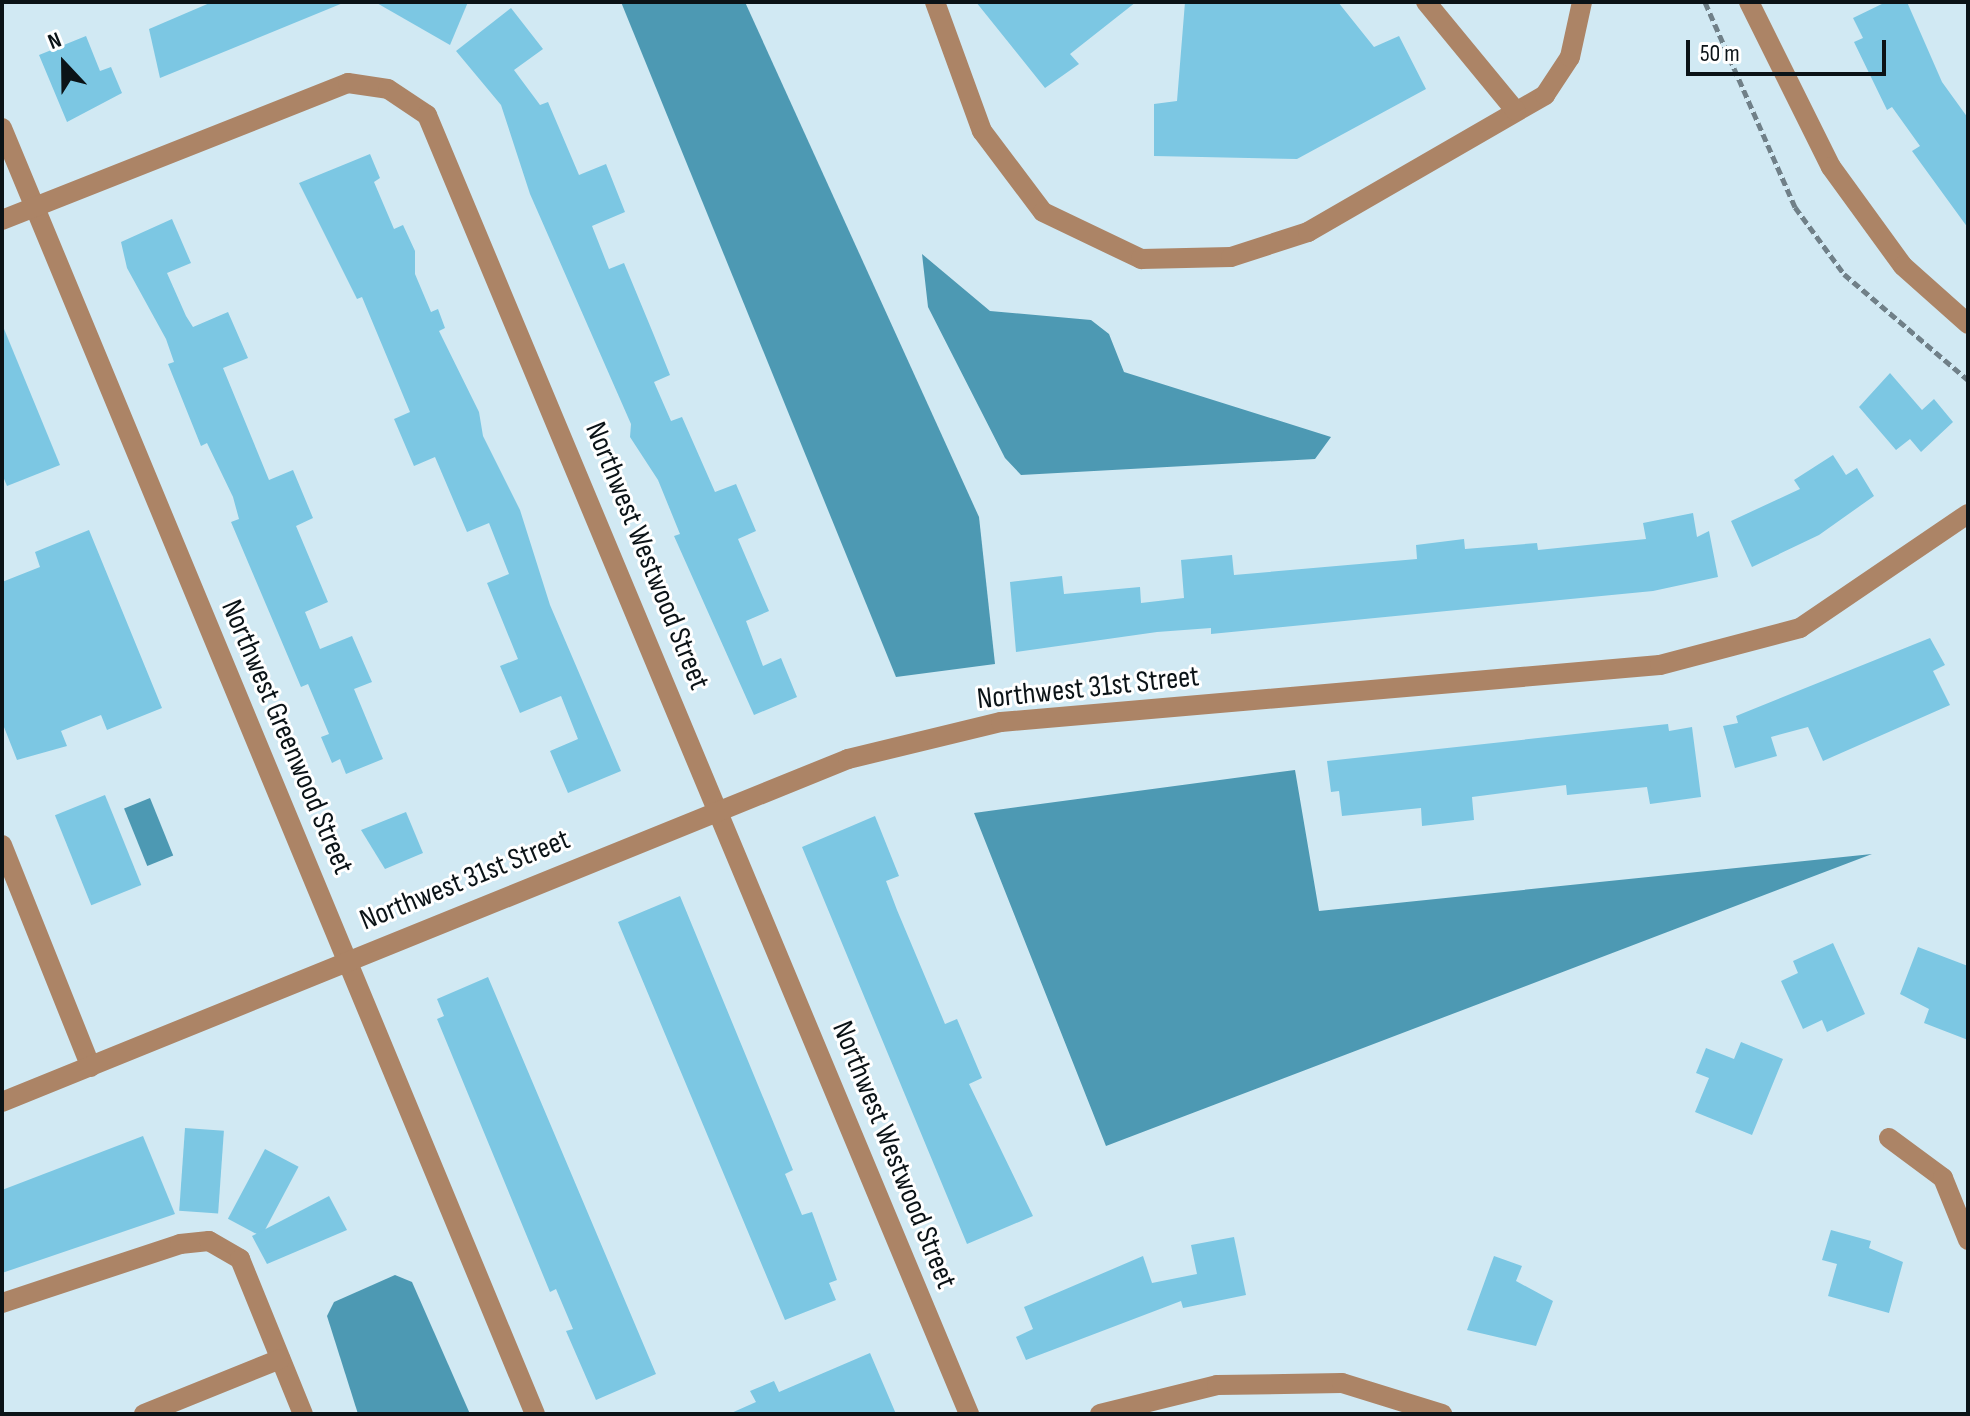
<!DOCTYPE html>
<style>
body{margin:0}
#map{position:relative;width:1970px;height:1416px;overflow:hidden;background:#d1e9f3;font-family:"Sofia Sans Condensed",sans-serif}
div>[style]{position:absolute}
.water>*{inset:0;background:#4d99b3;transform-origin:0 0}
.building>*{inset:0;background:#7cc7e3;transform-origin:0 0}
.path>*{height:5px;margin-top:-2.5px;transform-origin:0;background:repeating-linear-gradient(90deg,#708088 0 8px,transparent 0 12px)}
.minor>*{height:20px;margin:-10px;padding:0 10px;transform-origin:10px;border-radius:10px;background:#ac8466}
span{translate:-50% -50%;white-space:nowrap;text-align:center;line-height:1.15;-webkit-text-stroke:6px #fff;paint-order:stroke}
.street-label{font-size:30px;color:#0b1317}
.frame{position:absolute;inset:0;border:4px solid #0b1317;pointer-events:none}
.north{position:absolute;left:24px;top:24px;width:80px;height:80px;-webkit-text-stroke:6px #fff;paint-order:stroke;rotate:338deg;font-size:22px;font-weight:700;line-height:32px;text-align:center;color:#0b1317}
.north::after{content:'';display:block;margin:auto;width:28px;height:36px;background:#0b1317;clip-path:polygon(50% 0,100% 100%,50% 72%,0 100%)}
.scale{position:absolute;left:1686px;top:40px;width:200px;height:36px;box-sizing:border-box;border:4px solid #0b1317;border-top:0;padding-left:10px;font-size:24px;line-height:28px;white-space:nowrap;color:#0b1317;-webkit-text-stroke:6px #fff;paint-order:stroke}
</style>
<div id="map">
<div class="water">
<i style="clip-path:polygon(621px 2px,745px 2px,979px 517px,995px 664px,896px 677px)"></i>
<i style="clip-path:polygon(922px 254px,990px 311px,1091px 320px,1109px 334px,1124px 372px,1331px 437px,1315px 459px,1021px 475px,1005px 458px,928px 307px)"></i>
<i style="clip-path:polygon(1295px 770px,1319px 911px,1872px 854px,1106px 1146px,974px 813px)"></i>
<i style="left:150px;top:798px;width:62px;height:28px;rotate:68deg"></i>
<i style="clip-path:polygon(395px 1275px,412px 1282px,470px 1414px,358px 1414px,327px 1316px,334px 1302px)"></i>
</div>
<div class="building">
<i style="clip-path:polygon(212px 2px,343px 2px,343px 3px,160px 78px,149px 29px)"></i>
<i style="clip-path:polygon(375px 2px,468px 2px,450px 45px)"></i>
<i style="clip-path:polygon(976px 2px,1136px 2px,1070px 54px,1079px 64px,1045px 88px)"></i>
<i style="clip-path:polygon(1185px 2px,1338px 2px,1374px 47px,1399px 36px,1426px 89px,1297px 159px,1154px 156px,1154px 104px,1177px 101px)"></i>
<i style="clip-path:polygon(1886px 2px,1907px 2px,1942px 82px,1968px 118px,1968px 228px,1912px 151px,1920px 146px,1892px 107px,1887px 110px,1854px 42px,1863px 38px,1853px 18px)"></i>
<i style="clip-path:polygon(511px 8px,543px 49px,514px 70px,540px 105px,548px 102px,579px 175px,606px 164px,625px 212px,592px 226px,609px 269px,624px 263px,653px 333px,670px 375px,654px 382px,671px 421px,682px 417px,715px 492px,736px 484px,756px 531px,738px 539px,769px 611px,746px 621px,763px 666px,781px 658px,797px 697px,754px 715px,674px 536px,680px 534px,658px 480px,630px 437px,631px 424px,530px 194px,501px 105px,456px 51px)"></i>
<i style="clip-path:polygon(86px 36px,100px 71px,111px 67px,122px 93px,67px 122px,39px 55px)"></i>
<i style="clip-path:polygon(370px 154px,380px 178px,374px 182px,394px 229px,403px 225px,415px 251px,415px 274px,431px 312px,438px 309px,445px 328px,439px 331px,479px 412px,483px 436px,520px 510px,550px 605px,621px 771px,568px 793px,550px 751px,578px 739px,561px 696px,520px 713px,500px 666px,518px 659px,487px 583px,509px 574px,489px 523px,467px 532px,435px 457px,414px 466px,394px 419px,410px 412px,362px 297px,357px 299px,299px 183px)"></i>
<i style="clip-path:polygon(172px 219px,191px 263px,167px 273px,186px 316px,193px 327px,228px 312px,248px 358px,223px 368px,269px 480px,293px 470px,313px 518px,296px 526px,328px 602px,305px 612px,320px 649px,352px 636px,372px 682px,354px 689px,383px 759px,346px 774px,340px 759px,332px 763px,321px 737px,329px 734px,308px 684px,301px 687px,231px 522px,239px 519px,233px 497px,207px 443px,201px 446px,168px 364px,174px 362px,166px 339px,127px 268px,121px 242px)"></i>
<i style="clip-path:polygon(2px 324px,60px 465px,7px 486px,2px 474px)"></i>
<i style="clip-path:polygon(1890px 373px,1922px 410px,1934px 399px,1953px 422px,1921px 452px,1910px 439px,1896px 450px,1859px 407px)"></i>
<i style="clip-path:polygon(1833px 455px,1846px 475px,1857px 468px,1874px 496px,1819px 535px,1752px 567px,1731px 521px,1800px 489px,1794px 480px)"></i>
<i style="clip-path:polygon(1693px 513px,1697px 537px,1709px 531px,1718px 577px,1653px 591px,1211px 634px,1211px 628px,1157px 632px,1016px 652px,1010px 582px,1062px 576px,1064px 594px,1140px 587px,1141px 603px,1184px 598px,1181px 560px,1232px 555px,1234px 575px,1417px 559px,1416px 545px,1464px 539px,1465px 549px,1537px 543px,1538px 550px,1646px 539px,1643px 523px)"></i>
<i style="clip-path:polygon(89px 530px,162px 708px,107px 730px,101px 715px,61px 731px,67px 746px,17px 760px,2px 722px,2px 582px,40px 567px,35px 552px)"></i>
<i style="clip-path:polygon(1930px 638px,1945px 665px,1933px 671px,1950px 705px,1823px 761px,1808px 727px,1771px 737px,1777px 756px,1735px 768px,1723px 726px,1738px 723px,1736px 716px)"></i>
<i style="clip-path:polygon(1668px 724px,1669px 731px,1692px 727px,1701px 797px,1650px 804px,1647px 787px,1567px 795px,1566px 785px,1472px 797px,1474px 820px,1422px 826px,1421px 808px,1342px 816px,1339px 791px,1331px 792px,1327px 761px)"></i>
<i style="left:105px;top:795px;width:97px;height:54px;rotate:68deg"></i>
<i style="clip-path:polygon(406px 812px,423px 853px,385px 869px,361px 830px)"></i>
<i style="clip-path:polygon(875px 816px,899px 876px,886px 881px,897px 910px,945px 1024px,957px 1019px,982px 1078px,969px 1084px,1033px 1216px,967px 1244px,802px 847px)"></i>
<i style="clip-path:polygon(680px 896px,793px 1170px,785px 1174px,802px 1215px,812px 1212px,837px 1280px,829px 1283px,836px 1300px,785px 1320px,618px 922px)"></i>
<i style="clip-path:polygon(1833px 943px,1865px 1014px,1827px 1032px,1822px 1020px,1803px 1029px,1781px 981px,1798px 973px,1793px 961px)"></i>
<i style="clip-path:polygon(1918px 947px,1968px 966px,1968px 1040px,1924px 1023px,1929px 1009px,1900px 994px)"></i>
<i style="clip-path:polygon(488px 977px,656px 1374px,596px 1400px,566px 1331px,573px 1329px,556px 1289px,550px 1292px,437px 1019px,444px 1016px,437px 999px)"></i>
<i style="clip-path:polygon(1741px 1042px,1783px 1059px,1752px 1135px,1695px 1112px,1709px 1078px,1696px 1073px,1706px 1048px,1734px 1059px)"></i>
<i style="left:185px;top:1128px;width:39px;height:83px;rotate:4deg"></i>
<i style="clip-path:polygon(143px 1136px,175px 1214px,2px 1273px,2px 1190px)"></i>
<i style="left:265px;top:1149px;width:38px;height:79px;rotate:28deg"></i>
<i style="clip-path:polygon(329px 1196px,347px 1230px,267px 1264px,252px 1236px)"></i>
<i style="clip-path:polygon(1831px 1230px,1871px 1241px,1869px 1248px,1903px 1262px,1889px 1313px,1828px 1296px,1837px 1264px,1822px 1260px)"></i>
<i style="clip-path:polygon(1234px 1237px,1246px 1295px,1183px 1308px,1181px 1301px,1026px 1360px,1016px 1337px,1033px 1329px,1024px 1307px,1143px 1256px,1152px 1283px,1197px 1274px,1191px 1245px)"></i>
<i style="clip-path:polygon(1494px 1256px,1522px 1266px,1516px 1281px,1553px 1301px,1536px 1346px,1467px 1330px)"></i>
<i style="clip-path:polygon(870px 1353px,896px 1414px,729px 1414px,756px 1402px,750px 1391px,774px 1381px,779px 1392px)"></i>
</div>
<div class="path">
<i style="left:1705px;top:2px;width:224px;rotate:66.3deg"></i>
<i style="left:1795px;top:207px;width:83px;rotate:53.8deg"></i>
<i style="left:1844px;top:274px;width:163px;rotate:40.5deg"></i>
</div>
<div class="minor">
<i style="left:935px;top:2px;width:137px;rotate:70deg"></i>
<i style="left:982px;top:131px;width:101px;rotate:53deg"></i>
<i style="left:1043px;top:212px;width:109px;rotate:25.6deg"></i>
<i style="left:1141px;top:259px;width:90px;rotate:-1.3deg"></i>
<i style="left:1231px;top:257px;width:81px;rotate:-18deg"></i>
<i style="left:1308px;top:232px;width:274px;rotate:-30deg"></i>
<i style="left:1545px;top:95px;width:45px;rotate:-56.7deg"></i>
<i style="left:1570px;top:57px;width:56px;rotate:-77.7deg"></i>
<i style="left:1426px;top:2px;width:141px;rotate:50.5deg"></i>
<i style="left:1749px;top:2px;width:184px;rotate:63.6deg"></i>
<i style="left:1831px;top:167px;width:122px;rotate:54deg"></i>
<i style="left:1903px;top:266px;width:87px;rotate:41.7deg"></i>
<i style="left:2px;top:128px;width:1392px;rotate:67.49deg"></i>
<i style="left:2px;top:220px;width:372px;rotate:-21.6deg"></i>
<i style="left:348px;top:83px;width:40px;rotate:8.5deg"></i>
<i style="left:388px;top:89px;width:47px;rotate:33.7deg"></i>
<i style="left:427px;top:115px;width:1408px;rotate:67.35deg"></i>
<i style="left:2px;top:845px;width:239px;rotate:68.2deg"></i>
<i style="left:2px;top:1102px;width:913px;rotate:-22.07deg"></i>
<i style="left:848px;top:759px;width:157px;rotate:-13.6deg"></i>
<i style="left:1001px;top:722px;width:661px;rotate:-4.94deg"></i>
<i style="left:1660px;top:665px;width:145px;rotate:-14.8deg"></i>
<i style="left:1800px;top:628px;width:203px;rotate:-34.2deg"></i>
<i style="left:1889px;top:1138px;width:67px;rotate:36.5deg"></i>
<i style="left:1943px;top:1178px;width:67px;rotate:68deg"></i>
<i style="left:2px;top:1303px;width:188px;rotate:-18.3deg"></i>
<i style="left:180px;top:1244px;width:29px;rotate:-6deg"></i>
<i style="left:209px;top:1241px;width:36px;rotate:30deg"></i>
<i style="left:240px;top:1259px;width:167px;rotate:67.9deg"></i>
<i style="left:144px;top:1414px;width:147px;rotate:-22deg"></i>
<i style="left:1100px;top:1414px;width:121px;rotate:-13.9deg"></i>
<i style="left:1217px;top:1385px;width:125px;rotate:-0.9deg"></i>
<i style="left:1342px;top:1383px;width:105px;rotate:17.2deg"></i>
</div>
<div class="street-label">
<span style="left:647px;top:556px;rotate:68deg">Northwest Westwood Street</span>
<span style="left:1088px;top:688px;rotate:-6deg">Northwest 31st Street</span>
<span style="left:287px;top:737px;rotate:67deg">Northwest Greenwood Street</span>
<span style="left:465px;top:880px;rotate:-22deg">Northwest 31st Street</span>
<span style="left:894px;top:1155px;rotate:68deg">Northwest Westwood Street</span>
</div>
<div class="frame"></div>
<div class="north">N</div>
<div class="scale">50 m</div>
</div>
